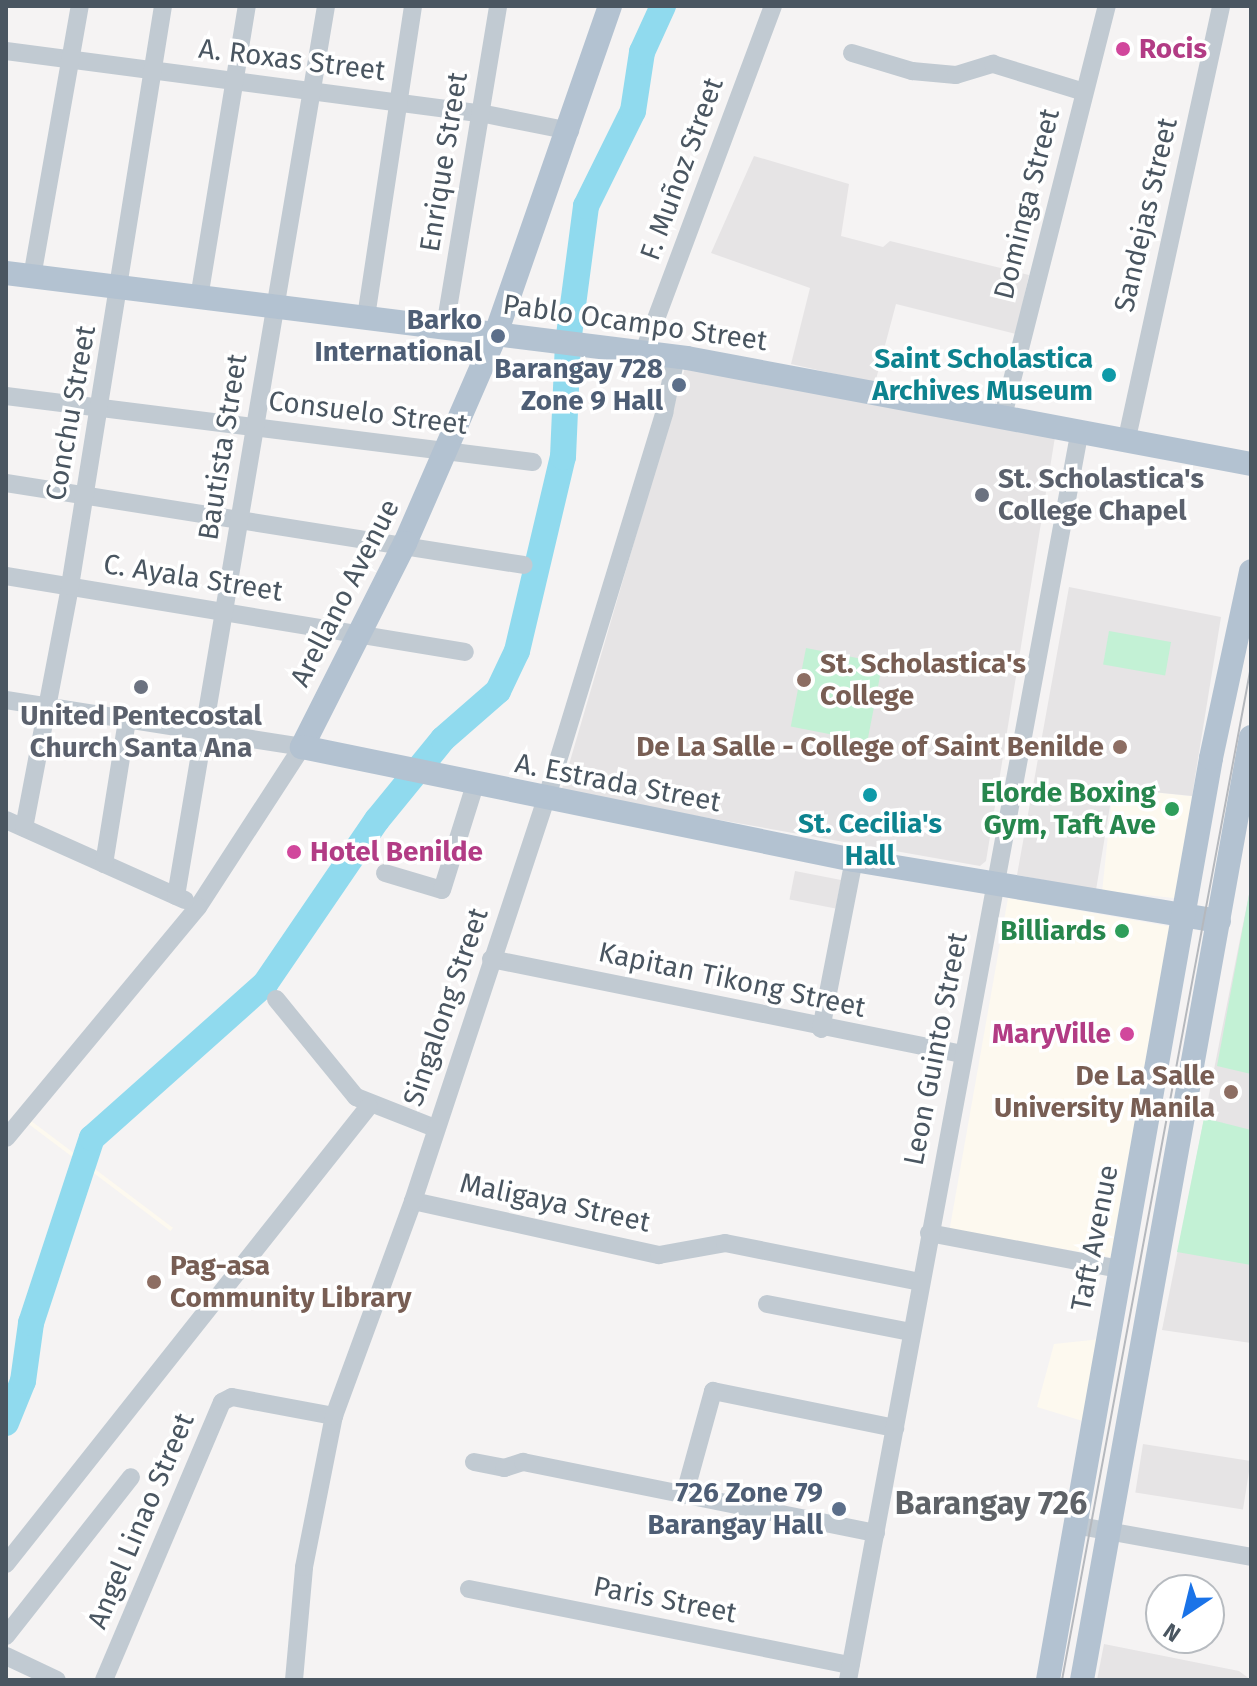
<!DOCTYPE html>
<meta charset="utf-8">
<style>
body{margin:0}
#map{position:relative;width:1257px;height:1686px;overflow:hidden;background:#f5f3f3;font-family:"Fira Sans",sans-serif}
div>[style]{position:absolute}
.commercial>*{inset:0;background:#fdf9ef;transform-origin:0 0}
.education>*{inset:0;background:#e6e4e5;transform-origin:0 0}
.green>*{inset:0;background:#c3f1d5;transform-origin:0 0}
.river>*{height:26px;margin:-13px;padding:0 13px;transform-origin:13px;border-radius:13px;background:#90daee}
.minor>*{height:18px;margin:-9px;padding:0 9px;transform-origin:9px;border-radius:9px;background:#c1cad2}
.major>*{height:24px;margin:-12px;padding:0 12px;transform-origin:12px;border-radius:12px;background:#b3c2d1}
.tram>*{height:2px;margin:-1px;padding:0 1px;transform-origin:1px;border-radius:1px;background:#b5b8bd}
.dots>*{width:22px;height:22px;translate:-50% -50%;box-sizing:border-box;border:4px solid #fff;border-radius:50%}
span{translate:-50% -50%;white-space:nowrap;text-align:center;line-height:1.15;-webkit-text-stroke:7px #fff;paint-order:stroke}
.hotel-label{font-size:28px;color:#b23c85;font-weight:700}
.left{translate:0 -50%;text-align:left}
.right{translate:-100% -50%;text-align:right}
.street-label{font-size:28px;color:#4a5661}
.service-label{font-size:28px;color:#4e5e75;font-weight:700}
.culture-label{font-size:28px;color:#0d838f;font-weight:700}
.worship-label{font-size:28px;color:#5b616d;font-weight:700}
.education-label{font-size:28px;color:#785e54;font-weight:700}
.leisure-label{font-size:28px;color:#27864d;font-weight:700}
.quarter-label{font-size:32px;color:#5f6368;font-weight:700}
.frame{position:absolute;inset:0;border:8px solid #4a5661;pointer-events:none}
.north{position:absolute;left:1145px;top:1574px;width:80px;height:80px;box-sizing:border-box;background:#fff;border:2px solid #b7bbc0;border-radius:50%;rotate:215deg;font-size:22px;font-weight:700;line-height:32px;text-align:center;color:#4a5661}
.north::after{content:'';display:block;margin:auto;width:28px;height:36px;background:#1a73e8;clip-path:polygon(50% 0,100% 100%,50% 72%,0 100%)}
</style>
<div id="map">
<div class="commercial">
<i style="left:1113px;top:788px;width:79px;height:103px;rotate:6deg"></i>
<i style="left:1008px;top:898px;width:166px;height:336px;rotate:10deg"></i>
<i style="left:26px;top:1117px;width:184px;height:4px;rotate:37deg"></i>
<i style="clip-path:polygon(1101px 1339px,1086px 1422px,1037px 1407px,1054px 1344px)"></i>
</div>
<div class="education">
<i style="clip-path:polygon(754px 156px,849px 184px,841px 236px,883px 247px,890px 241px,1029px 275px,1016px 334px,896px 304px,875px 383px,791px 364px,810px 288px,711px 253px)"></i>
<i style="clip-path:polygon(685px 368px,1055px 437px,986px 861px,980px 866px,561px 792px)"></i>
<i style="clip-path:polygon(1069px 587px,1221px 617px,1192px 796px,1113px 788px,1096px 890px,1017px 875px)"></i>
<i style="left:795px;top:871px;width:47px;height:29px;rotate:11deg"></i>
<i style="clip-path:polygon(1251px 884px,1251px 1343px,1162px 1330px)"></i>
<i style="left:1143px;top:1444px;width:109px;height:49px;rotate:9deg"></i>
<i style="clip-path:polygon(1104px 1644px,1239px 1671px,1251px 1680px,1097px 1680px)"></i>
</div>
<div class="green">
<i style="left:1109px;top:631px;width:63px;height:34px;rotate:10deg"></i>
<i style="left:806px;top:648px;width:78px;height:80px;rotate:11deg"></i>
<i style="clip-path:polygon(1251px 884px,1251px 1074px,1217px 1066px)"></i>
<i style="clip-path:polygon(1204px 1118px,1251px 1130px,1251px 1265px,1177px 1252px)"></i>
</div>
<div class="river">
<i style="left:6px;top:1423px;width:45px;rotate:-68deg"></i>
<i style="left:23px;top:1381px;width:59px;rotate:-82.1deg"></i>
<i style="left:31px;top:1323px;width:195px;rotate:-71.8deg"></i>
<i style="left:92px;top:1138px;width:232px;rotate:-41.7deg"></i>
<i style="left:265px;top:984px;width:199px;rotate:-55.7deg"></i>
<i style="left:377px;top:820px;width:104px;rotate:-50.8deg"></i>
<i style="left:443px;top:739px;width:73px;rotate:-41.1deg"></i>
<i style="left:498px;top:691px;width:44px;rotate:-64.6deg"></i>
<i style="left:517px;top:651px;width:199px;rotate:-76.7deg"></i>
<i style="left:563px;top:457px;width:114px;rotate:-87.5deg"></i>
<i style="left:568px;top:343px;width:138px;rotate:-82.5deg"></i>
<i style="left:586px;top:206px;width:106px;rotate:-63.7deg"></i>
<i style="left:633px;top:111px;width:60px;rotate:-81.3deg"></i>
<i style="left:642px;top:52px;width:51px;rotate:-65.5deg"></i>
</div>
<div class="minor">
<i style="left:6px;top:51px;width:478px;rotate:7.5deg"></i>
<i style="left:480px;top:113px;width:92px;rotate:11.3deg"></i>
<i style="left:852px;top:53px;width:63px;rotate:16.7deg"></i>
<i style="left:912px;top:71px;width:44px;rotate:5.2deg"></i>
<i style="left:956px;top:75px;width:39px;rotate:-17deg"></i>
<i style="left:993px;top:64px;width:95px;rotate:17.1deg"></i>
<i style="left:32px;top:277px;width:275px;rotate:-80deg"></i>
<i style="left:199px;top:298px;width:296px;rotate:-80.7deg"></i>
<i style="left:366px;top:317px;width:315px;rotate:-81.4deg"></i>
<i style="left:445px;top:327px;width:325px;rotate:-80.6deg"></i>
<i style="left:644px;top:351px;width:368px;rotate:-69.5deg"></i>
<i style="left:6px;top:396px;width:531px;rotate:7.14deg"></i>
<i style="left:1003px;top:416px;width:423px;rotate:-75.8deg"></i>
<i style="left:1127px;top:438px;width:442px;rotate:-77.7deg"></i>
<i style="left:6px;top:483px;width:524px;rotate:9deg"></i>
<i style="left:6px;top:576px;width:465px;rotate:9.4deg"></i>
<i style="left:6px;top:700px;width:300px;rotate:9deg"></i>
<i style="left:302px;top:747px;width:191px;rotate:123deg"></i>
<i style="left:198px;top:907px;width:300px;rotate:129.7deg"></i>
<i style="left:6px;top:820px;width:196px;rotate:24.1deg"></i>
<i style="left:24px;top:828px;width:246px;rotate:-79.2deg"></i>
<i style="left:70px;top:586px;width:587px;rotate:-80.89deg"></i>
<i style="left:104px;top:864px;width:146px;rotate:-80.9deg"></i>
<i style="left:385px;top:873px;width:59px;rotate:16.6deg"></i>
<i style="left:442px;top:890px;width:110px;rotate:-72.6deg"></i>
<i style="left:176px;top:896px;width:903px;rotate:-80.43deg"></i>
<i style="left:491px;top:959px;width:480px;rotate:11.4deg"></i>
<i style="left:276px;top:999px;width:127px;rotate:50.8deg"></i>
<i style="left:356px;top:1097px;width:85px;rotate:21.4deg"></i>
<i style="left:821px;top:1029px;width:172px;rotate:-79deg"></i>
<i style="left:413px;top:1201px;width:252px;rotate:12.4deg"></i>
<i style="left:659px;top:1255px;width:67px;rotate:-10.3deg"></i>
<i style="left:725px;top:1243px;width:199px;rotate:11.3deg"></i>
<i style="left:929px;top:1233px;width:193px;rotate:10.7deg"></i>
<i style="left:767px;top:1304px;width:147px;rotate:11deg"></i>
<i style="left:474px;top:1462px;width:31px;rotate:11deg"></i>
<i style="left:504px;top:1468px;width:20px;rotate:-18deg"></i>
<i style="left:523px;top:1462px;width:360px;rotate:11.4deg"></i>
<i style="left:685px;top:1493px;width:106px;rotate:-74.6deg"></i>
<i style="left:713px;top:1391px;width:186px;rotate:11.5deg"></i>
<i style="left:1074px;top:1525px;width:180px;rotate:10.2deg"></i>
<i style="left:6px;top:1564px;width:584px;rotate:-51.6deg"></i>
<i style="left:469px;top:1589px;width:389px;rotate:11.3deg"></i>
<i style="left:6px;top:1636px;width:202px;rotate:-51.8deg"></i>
<i style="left:6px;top:1656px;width:56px;rotate:25.2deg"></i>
<i style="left:104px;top:1680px;width:302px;rotate:-67deg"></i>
<i style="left:222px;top:1402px;width:11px;rotate:-27deg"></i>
<i style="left:232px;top:1397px;width:104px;rotate:10.6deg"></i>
<i style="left:294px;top:1680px;width:113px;rotate:-84.9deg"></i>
<i style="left:304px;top:1567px;width:154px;rotate:-78.8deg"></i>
<i style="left:334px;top:1416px;width:229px;rotate:-69.8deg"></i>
<i style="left:413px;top:1201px;width:422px;rotate:-71.7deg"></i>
<i style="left:546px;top:800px;width:405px;rotate:-73deg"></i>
<i style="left:664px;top:413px;width:57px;rotate:-77.9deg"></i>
<i style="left:848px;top:1680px;width:1272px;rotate:-79.49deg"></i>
</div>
<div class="major">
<i style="left:610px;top:6px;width:347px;rotate:109.2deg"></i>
<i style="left:496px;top:334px;width:228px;rotate:113.5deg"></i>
<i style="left:405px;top:543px;width:229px;rotate:116.8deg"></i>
<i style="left:302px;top:747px;width:563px;rotate:11.57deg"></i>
<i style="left:854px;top:860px;width:370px;rotate:9.5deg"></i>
<i style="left:6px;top:273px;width:686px;rotate:7.11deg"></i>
<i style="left:687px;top:358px;width:574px;rotate:10.64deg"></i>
<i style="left:1048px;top:1680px;width:936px;rotate:-79.97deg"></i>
<i style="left:1211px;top:758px;width:191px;rotate:-77.9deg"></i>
<i style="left:1082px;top:1680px;width:958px;rotate:-79.84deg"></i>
</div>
<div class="tram">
<i style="left:1062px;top:1680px;width:1031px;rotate:-79.44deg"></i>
</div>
<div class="dots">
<i style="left:1123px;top:49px;background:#d1479c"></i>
<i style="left:498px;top:336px;background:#5c6f8a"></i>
<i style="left:1109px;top:375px;background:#0f9aa8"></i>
<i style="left:679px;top:385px;background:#5c6f8a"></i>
<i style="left:982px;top:495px;background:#6b7280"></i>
<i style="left:804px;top:680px;background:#8d6e63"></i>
<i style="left:141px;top:687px;background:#6b7280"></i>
<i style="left:1120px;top:747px;background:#8d6e63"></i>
<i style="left:870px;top:795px;background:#0f9aa8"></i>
<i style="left:1172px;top:809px;background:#2e9e5b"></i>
<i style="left:294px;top:852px;background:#d1479c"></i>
<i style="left:1122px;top:931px;background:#2e9e5b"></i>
<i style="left:1127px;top:1034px;background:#d1479c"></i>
<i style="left:1231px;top:1092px;background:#8d6e63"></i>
<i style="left:154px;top:1282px;background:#8d6e63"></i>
<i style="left:839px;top:1509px;background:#5c6f8a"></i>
</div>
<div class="hotel-label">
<span class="left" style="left:1139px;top:49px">Rocis</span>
<span class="left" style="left:310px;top:852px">Hotel Benilde</span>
<span class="right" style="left:1111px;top:1034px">MaryVille</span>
</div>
<div class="street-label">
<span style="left:292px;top:60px;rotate:7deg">A. Roxas Street</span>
<span style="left:444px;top:162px;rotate:-81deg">Enrique Street</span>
<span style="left:682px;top:169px;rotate:-70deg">F. Muñoz Street</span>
<span style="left:1027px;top:204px;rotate:-76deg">Dominga Street</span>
<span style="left:1146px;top:215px;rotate:-77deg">Sandejas Street</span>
<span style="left:635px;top:323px;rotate:8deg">Pablo Ocampo Street</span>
<span style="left:71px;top:413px;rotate:-80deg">Conchu Street</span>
<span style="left:368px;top:413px;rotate:7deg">Consuelo Street</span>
<span style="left:223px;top:447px;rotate:-81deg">Bautista Street</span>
<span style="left:193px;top:578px;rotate:9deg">C. Ayala Street</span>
<span style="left:345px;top:593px;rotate:-63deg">Arellano Avenue</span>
<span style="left:618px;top:783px;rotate:11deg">A. Estrada Street</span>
<span style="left:732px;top:980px;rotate:12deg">Kapitan Tikong Street</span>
<span style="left:446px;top:1007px;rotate:-71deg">Singalong Street</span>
<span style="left:936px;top:1049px;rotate:-79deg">Leon Guinto Street</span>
<span style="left:555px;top:1203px;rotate:12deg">Maligaya Street</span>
<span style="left:1095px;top:1238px;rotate:-79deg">Taft Avenue</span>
<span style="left:141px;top:1521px;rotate:-67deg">Angel Linao Street</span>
<span style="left:665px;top:1600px;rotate:11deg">Paris Street</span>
</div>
<div class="service-label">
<span class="right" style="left:482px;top:336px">Barko<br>International</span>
<span class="right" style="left:663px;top:385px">Barangay 728<br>Zone 9 Hall</span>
<span class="right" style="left:823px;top:1509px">726 Zone 79<br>Barangay Hall</span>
</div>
<div class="culture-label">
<span class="right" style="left:1093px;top:375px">Saint Scholastica<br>Archives Museum</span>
<span style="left:870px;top:840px">St. Cecilia's<br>Hall</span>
</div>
<div class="worship-label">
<span class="left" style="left:998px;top:495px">St. Scholastica's<br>College Chapel</span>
<span style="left:141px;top:732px">United Pentecostal<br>Church Santa Ana</span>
</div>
<div class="education-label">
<span class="left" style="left:820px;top:680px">St. Scholastica's<br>College</span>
<span class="right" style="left:1104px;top:747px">De La Salle - College of Saint Benilde</span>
<span class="right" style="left:1215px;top:1092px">De La Salle<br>University Manila</span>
<span class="left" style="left:170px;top:1282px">Pag-asa<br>Community Library</span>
</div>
<div class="leisure-label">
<span class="right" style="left:1156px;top:809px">Elorde Boxing<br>Gym, Taft Ave</span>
<span class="right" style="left:1106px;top:931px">Billiards</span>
</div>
<div class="quarter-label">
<span style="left:991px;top:1503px">Barangay 726</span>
</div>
<div class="frame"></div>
<div class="north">N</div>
</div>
